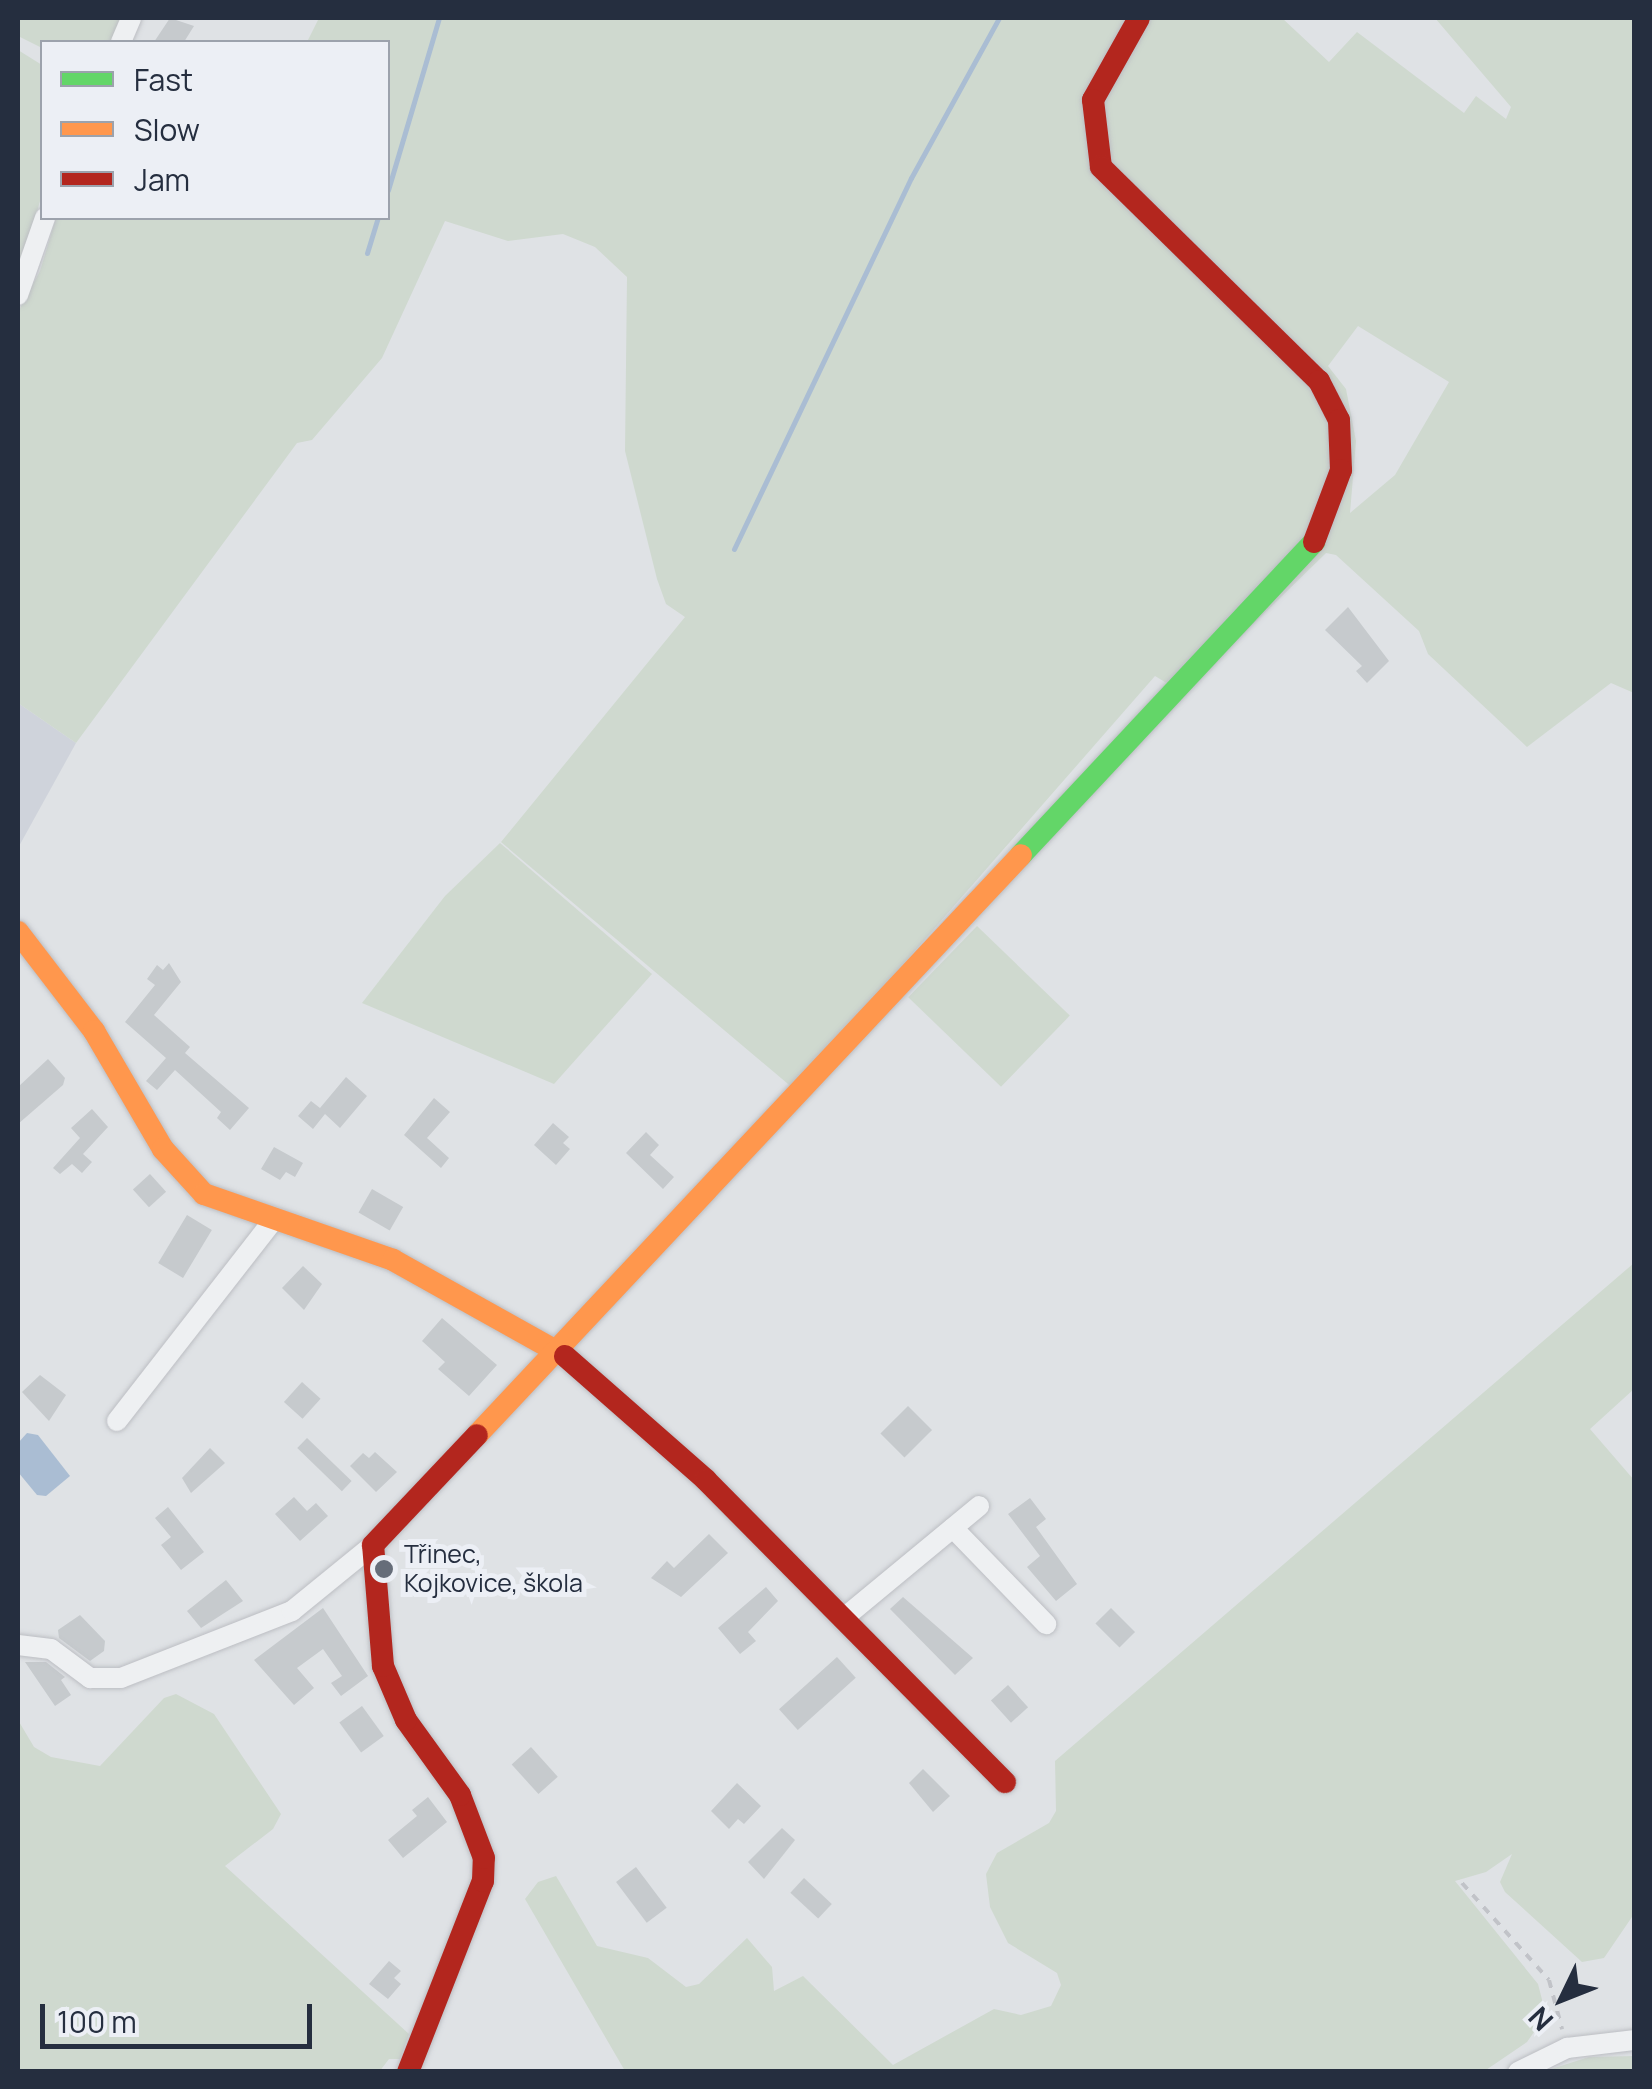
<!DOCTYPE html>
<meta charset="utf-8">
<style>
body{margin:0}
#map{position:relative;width:1652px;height:2089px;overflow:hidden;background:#dfe2e5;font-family:Manrope,sans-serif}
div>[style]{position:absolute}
.built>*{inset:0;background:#cfd3db}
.green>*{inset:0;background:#cfd9cf;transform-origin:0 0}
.water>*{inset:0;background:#aabdd3}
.stream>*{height:5px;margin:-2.5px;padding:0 2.5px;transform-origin:2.5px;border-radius:2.5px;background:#aabdd3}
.building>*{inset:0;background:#c6cacd;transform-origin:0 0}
.path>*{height:4px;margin-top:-2px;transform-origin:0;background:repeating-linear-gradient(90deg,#c1c3c8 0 8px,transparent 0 16px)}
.roads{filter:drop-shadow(0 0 2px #bcbec3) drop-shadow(0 0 2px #bcbec3)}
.street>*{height:20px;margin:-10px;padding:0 10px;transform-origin:10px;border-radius:10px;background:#eef0f2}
.fast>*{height:22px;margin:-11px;padding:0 11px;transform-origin:11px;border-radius:11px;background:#63d668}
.slow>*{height:22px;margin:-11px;padding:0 11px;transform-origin:11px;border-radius:11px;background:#ff974d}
.jam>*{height:22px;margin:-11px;padding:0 11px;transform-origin:11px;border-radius:11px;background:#b3261e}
.dots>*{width:28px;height:28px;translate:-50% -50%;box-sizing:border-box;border:5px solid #eceff5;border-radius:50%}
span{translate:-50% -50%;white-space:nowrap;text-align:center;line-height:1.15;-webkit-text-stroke:10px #eceff5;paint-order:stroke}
.poi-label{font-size:25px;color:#252e3f}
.left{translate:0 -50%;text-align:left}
.frame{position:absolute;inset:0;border:20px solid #252e3f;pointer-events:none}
.legend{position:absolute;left:40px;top:40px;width:350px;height:180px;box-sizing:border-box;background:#eceff5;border:2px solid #9ca2ac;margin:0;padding:12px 18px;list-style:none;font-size:30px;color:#252e3f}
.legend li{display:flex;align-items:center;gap:20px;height:50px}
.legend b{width:50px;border:2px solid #9ca2ac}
.north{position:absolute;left:1512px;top:1949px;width:100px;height:100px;-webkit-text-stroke:8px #eceff5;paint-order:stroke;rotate:227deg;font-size:28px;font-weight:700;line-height:40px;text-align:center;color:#252e3f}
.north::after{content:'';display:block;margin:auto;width:35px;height:45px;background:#252e3f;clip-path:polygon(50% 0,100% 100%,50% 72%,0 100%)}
.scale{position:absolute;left:40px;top:2004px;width:272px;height:45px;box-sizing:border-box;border:5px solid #252e3f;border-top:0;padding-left:12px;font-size:30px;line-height:35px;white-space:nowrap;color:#252e3f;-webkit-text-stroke:8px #eceff5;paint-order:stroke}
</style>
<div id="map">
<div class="built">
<i style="clip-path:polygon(18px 703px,76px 743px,18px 848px)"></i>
</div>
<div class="green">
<i style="clip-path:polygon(18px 18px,126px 18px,115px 42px,42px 42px,42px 48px,18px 36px)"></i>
<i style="clip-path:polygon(evenodd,319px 18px,1282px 18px,1329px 62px,1357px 32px,1464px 113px,1476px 96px,1506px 119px,1511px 107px,1435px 18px,1634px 18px,1634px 693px,1611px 683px,1527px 747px,1428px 654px,1419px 631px,1336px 555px,1326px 553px,1201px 675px,1170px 685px,1155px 676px,794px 1089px,501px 842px,685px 617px,666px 604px,657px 579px,625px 451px,627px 277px,595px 247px,563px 234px,508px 241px,445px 221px,382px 358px,312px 440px,297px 443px,76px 743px,18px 703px,18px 312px,40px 271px,56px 218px,388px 218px,388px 42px,307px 42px,319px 18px,1358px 326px,1449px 382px,1395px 475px,1350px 513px,1356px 441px,1346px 389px,1328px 366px,1358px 326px)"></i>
<i style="clip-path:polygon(18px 50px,42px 65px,42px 194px,18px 279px)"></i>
<i style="clip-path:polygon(500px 843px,652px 974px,554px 1084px,362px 1003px,445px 896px)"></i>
<i style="left:977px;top:926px;width:129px;height:99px;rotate:44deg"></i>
<i style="clip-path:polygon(1634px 1263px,1634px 1389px,1590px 1429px,1634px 1480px,1634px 1914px,1604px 1958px,1582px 1962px,1505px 1892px,1500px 1882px,1512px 1854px,1486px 1872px,1455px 1881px,1538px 1984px,1546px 2015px,1527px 2042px,1483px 2072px,625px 2071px,525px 1899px,538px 1882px,556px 1876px,597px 1946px,648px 1958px,686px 1987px,699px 1984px,747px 1938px,772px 1967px,774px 1991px,803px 1976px,893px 2065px,994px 2009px,1021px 2015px,1051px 2006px,1061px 1985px,1057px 1973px,1008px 1943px,990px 1907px,986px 1874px,997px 1853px,1049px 1823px,1056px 1811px,1055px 1761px)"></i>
<i style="clip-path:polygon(176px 1694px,214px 1714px,281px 1814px,273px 1829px,225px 1866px,409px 2034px,400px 2059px,389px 2059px,379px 2072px,18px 2071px,18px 1720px,34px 1747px,51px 1757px,100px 1766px,164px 1698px)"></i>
<i style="clip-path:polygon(1634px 2056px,1634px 2071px,1542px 2072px,1589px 2057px)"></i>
</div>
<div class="water">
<i style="clip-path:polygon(27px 1433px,38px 1435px,70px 1476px,46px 1496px,37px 1495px,18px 1472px,18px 1443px)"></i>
</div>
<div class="stream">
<i style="left:388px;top:190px;width:179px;rotate:-73.5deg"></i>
<i style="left:367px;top:253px;width:37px;rotate:-73deg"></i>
<i style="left:734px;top:549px;width:411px;rotate:-64.5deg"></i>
<i style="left:911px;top:178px;width:183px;rotate:-61.2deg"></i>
</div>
<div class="building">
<i style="clip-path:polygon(170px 18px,194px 26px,184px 42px,154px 42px)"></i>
<i style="clip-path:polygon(1348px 607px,1389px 661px,1367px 683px,1356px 671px,1362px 666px,1325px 630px)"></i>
<i style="clip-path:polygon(169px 963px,181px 982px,154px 1015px,190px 1047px,185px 1053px,249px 1108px,230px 1130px,217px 1118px,221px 1112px,175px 1070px,157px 1090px,146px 1081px,166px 1058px,125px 1022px,155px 985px,147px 979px,157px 965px,163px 970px)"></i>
<i style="clip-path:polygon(48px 1059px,65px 1078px,63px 1085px,18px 1124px,18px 1087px)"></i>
<i style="clip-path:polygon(346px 1077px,367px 1096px,340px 1128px,325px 1114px,313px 1129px,298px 1116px,311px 1101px,320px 1108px)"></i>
<i style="clip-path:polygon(434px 1098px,450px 1112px,427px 1138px,449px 1158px,441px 1168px,404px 1135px)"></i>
<i style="clip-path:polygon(92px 1109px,108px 1127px,83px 1154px,92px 1162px,82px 1173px,72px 1164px,60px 1174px,53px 1168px,80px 1138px,71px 1128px)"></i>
<i style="clip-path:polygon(553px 1123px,569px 1137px,563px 1143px,570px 1149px,556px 1165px,534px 1145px)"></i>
<i style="clip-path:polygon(646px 1132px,659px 1145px,650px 1155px,674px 1177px,663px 1189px,626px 1153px)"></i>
<i style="clip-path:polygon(274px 1147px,303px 1163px,295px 1177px,286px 1172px,280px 1180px,261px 1169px)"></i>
<i style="left:150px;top:1174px;width:24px;height:23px;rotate:48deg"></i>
<i style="left:372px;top:1189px;width:36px;height:27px;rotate:30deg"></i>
<i style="left:187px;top:1215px;width:29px;height:56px;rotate:31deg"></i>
<i style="clip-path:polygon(303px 1266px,322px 1284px,304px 1310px,282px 1288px)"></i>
<i style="clip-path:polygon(442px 1318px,497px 1365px,469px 1396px,438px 1369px,445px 1362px,422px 1341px)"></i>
<i style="clip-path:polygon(40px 1375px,66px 1395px,49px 1421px,22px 1392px)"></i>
<i style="left:302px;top:1382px;width:25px;height:27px;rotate:42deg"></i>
<i style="left:908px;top:1406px;width:34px;height:39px;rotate:45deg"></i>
<i style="left:307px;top:1438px;width:62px;height:14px;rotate:44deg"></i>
<i style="clip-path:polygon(210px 1448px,225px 1463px,191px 1493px,182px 1478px)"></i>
<i style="clip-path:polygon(375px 1452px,397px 1472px,376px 1492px,350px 1466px,363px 1453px,369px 1458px)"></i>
<i style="clip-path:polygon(294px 1497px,307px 1511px,316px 1503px,328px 1516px,300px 1541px,275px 1514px)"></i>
<i style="clip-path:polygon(1030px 1498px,1046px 1519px,1036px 1527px,1077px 1584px,1056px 1601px,1027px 1567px,1040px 1556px,1008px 1514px)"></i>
<i style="clip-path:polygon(168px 1507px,204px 1552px,181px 1570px,161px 1545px,171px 1537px,155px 1518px)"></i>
<i style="clip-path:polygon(709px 1534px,728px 1553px,681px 1597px,651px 1578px,667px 1561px,674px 1568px)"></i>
<i style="clip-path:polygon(226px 1580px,243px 1601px,201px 1628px,187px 1611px)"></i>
<i style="clip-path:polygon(766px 1587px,778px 1601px,748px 1632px,756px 1641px,740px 1654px,718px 1628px)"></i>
<i style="clip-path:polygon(903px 1597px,973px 1658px,955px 1675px,890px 1609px)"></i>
<i style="clip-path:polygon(323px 1608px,368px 1676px,341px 1696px,331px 1683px,342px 1676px,323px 1649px,297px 1668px,314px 1688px,294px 1705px,254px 1660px)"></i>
<i style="left:1111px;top:1608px;width:34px;height:22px;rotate:45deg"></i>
<i style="clip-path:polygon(80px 1615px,105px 1641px,104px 1651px,90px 1661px,59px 1638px,58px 1630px)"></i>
<i style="left:837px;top:1657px;width:28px;height:78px;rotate:48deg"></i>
<i style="clip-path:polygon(25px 1662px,46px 1662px,65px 1677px,61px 1680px,71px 1695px,55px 1706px)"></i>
<i style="left:1008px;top:1685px;width:30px;height:23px;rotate:48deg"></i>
<i style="left:362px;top:1706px;width:37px;height:28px;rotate:54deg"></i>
<i style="left:531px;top:1747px;width:40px;height:26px;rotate:48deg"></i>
<i style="clip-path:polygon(923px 1769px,950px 1796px,933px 1812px,909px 1783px)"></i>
<i style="clip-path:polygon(737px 1783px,761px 1806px,744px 1824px,738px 1819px,729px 1829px,711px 1811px)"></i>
<i style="clip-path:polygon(428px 1797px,447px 1822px,403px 1858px,388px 1840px,417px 1816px,412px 1810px)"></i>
<i style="clip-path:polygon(782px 1828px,795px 1840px,764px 1879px,748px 1862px)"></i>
<i style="left:636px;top:1867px;width:51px;height:25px;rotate:53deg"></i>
<i style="left:804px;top:1878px;width:38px;height:20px;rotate:43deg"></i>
<i style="clip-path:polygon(389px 1961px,401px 1971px,394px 1978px,401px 1984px,388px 1999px,369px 1984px)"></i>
</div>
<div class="path">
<i style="left:1462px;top:1883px;width:130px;rotate:48.1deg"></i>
<i style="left:1549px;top:1980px;width:51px;rotate:75.1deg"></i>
</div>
<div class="roads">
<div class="street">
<i style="left:121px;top:42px;width:26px;rotate:-67deg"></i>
<i style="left:18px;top:295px;width:82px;rotate:-70.7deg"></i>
<i style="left:117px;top:1421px;width:252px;rotate:-52.1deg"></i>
<i style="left:953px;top:1528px;width:134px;rotate:45.9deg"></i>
<i style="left:845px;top:1617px;width:174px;rotate:-39.6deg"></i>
<i style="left:18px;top:1645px;width:33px;rotate:7deg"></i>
<i style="left:51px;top:1649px;width:49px;rotate:36.6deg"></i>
<i style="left:90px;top:1678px;width:31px"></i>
<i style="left:121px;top:1678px;width:184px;rotate:-21.4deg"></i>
<i style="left:292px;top:1611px;width:104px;rotate:-39.2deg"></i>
<i style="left:1518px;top:2072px;width:55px;rotate:-26.1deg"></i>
<i style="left:1567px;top:2048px;width:67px;rotate:-6.8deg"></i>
</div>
<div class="fast">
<i style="left:1021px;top:855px;width:429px;rotate:-46.9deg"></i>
</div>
<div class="slow">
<i style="left:18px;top:932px;width:125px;rotate:52.5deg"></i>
<i style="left:94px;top:1031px;width:137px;rotate:59.7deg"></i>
<i style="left:163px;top:1149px;width:61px;rotate:47.7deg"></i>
<i style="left:204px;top:1194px;width:200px;rotate:19.2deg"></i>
<i style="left:393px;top:1260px;width:197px;rotate:29.2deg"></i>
<i style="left:477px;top:1435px;width:795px;rotate:-46.83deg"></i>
</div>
<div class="jam">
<i style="left:1139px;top:18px;width:94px;rotate:119.3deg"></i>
<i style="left:1093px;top:100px;width:67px;rotate:83.2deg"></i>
<i style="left:1101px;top:167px;width:305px;rotate:44.5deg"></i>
<i style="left:1319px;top:381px;width:44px;rotate:62.9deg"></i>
<i style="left:1339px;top:420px;width:50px;rotate:87.7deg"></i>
<i style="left:1341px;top:470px;width:77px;rotate:110.6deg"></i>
<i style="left:565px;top:1356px;width:188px;rotate:41.3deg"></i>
<i style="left:706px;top:1480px;width:425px;rotate:45.3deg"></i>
<i style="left:408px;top:2072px;width:205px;rotate:-68.6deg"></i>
<i style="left:483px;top:1881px;width:23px;rotate:-88deg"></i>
<i style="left:484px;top:1858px;width:67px;rotate:-110.9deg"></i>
<i style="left:460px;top:1795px;width:92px;rotate:-125.8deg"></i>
<i style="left:406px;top:1720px;width:59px;rotate:-113.1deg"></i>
<i style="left:383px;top:1666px;width:121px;rotate:-94.7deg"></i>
<i style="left:373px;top:1545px;width:151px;rotate:-46.6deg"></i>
</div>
</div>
<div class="dots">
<i style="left:384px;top:1569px;background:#666d79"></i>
</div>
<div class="poi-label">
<span class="left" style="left:404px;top:1569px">Třinec,<br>Kojkovice, škola</span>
</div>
<div class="frame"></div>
<ul class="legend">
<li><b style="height:12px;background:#63d668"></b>Fast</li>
<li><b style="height:12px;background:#ff974d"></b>Slow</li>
<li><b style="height:12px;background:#b3261e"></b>Jam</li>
</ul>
<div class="north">N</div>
<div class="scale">100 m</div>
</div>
